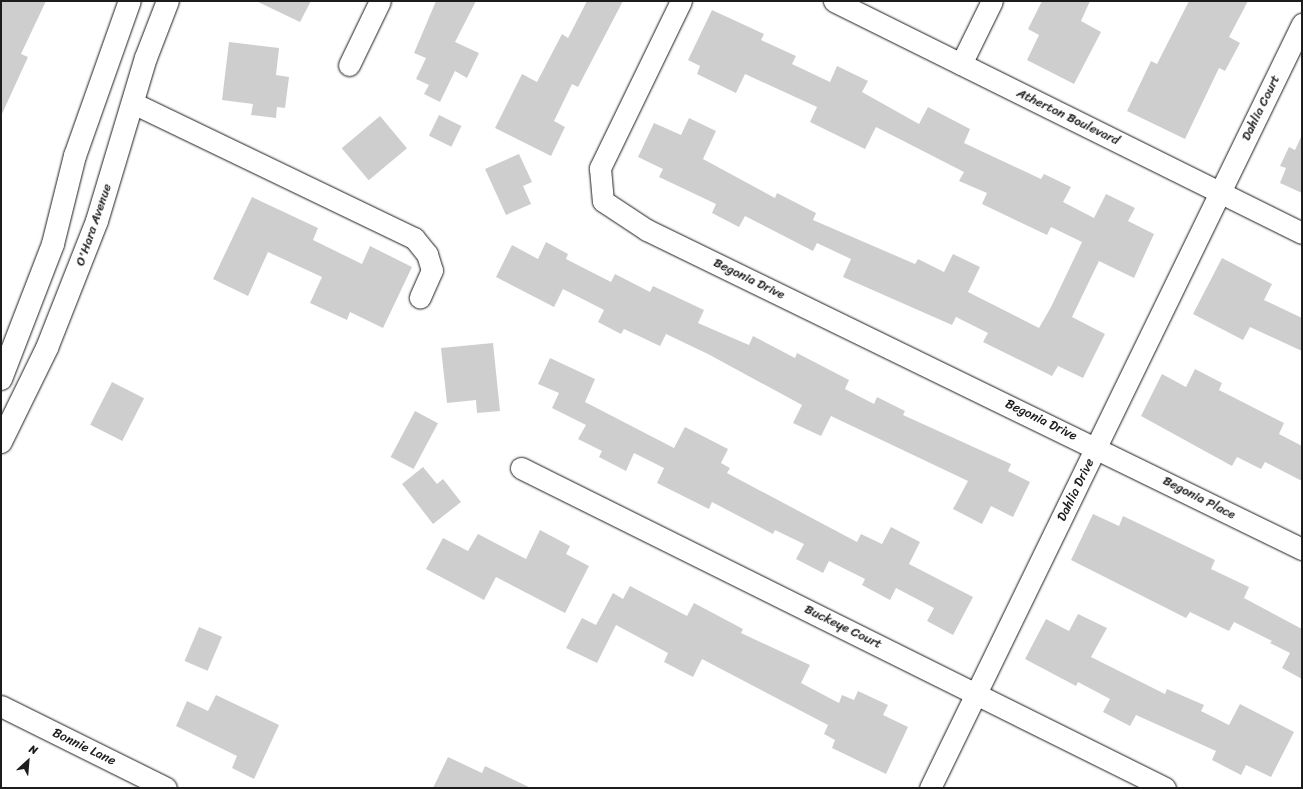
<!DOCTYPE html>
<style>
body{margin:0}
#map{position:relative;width:1303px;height:789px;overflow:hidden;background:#fff;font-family:Sriracha,sans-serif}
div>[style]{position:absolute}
.building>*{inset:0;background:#cecece;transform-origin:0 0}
.roads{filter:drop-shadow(0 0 1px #1c1c1c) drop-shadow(0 0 1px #1c1c1c)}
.minor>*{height:21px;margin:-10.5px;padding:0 10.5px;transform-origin:10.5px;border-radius:10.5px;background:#fff}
.major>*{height:22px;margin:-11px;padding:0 11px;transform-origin:11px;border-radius:11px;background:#fff}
span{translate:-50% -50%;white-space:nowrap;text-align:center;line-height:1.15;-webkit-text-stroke:4px #fff;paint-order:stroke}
.street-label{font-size:13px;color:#1c1c1c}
.frame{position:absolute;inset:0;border:2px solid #1c1c1c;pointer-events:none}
.north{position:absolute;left:8px;top:741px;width:40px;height:40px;-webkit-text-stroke:3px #fff;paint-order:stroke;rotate:26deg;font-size:11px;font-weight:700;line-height:16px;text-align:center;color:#1c1c1c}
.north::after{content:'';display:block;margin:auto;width:14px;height:18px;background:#1c1c1c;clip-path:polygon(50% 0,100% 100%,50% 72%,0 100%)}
</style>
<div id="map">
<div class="building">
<i style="clip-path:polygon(1px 1px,46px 1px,21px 54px,28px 57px,1px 116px)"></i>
<i style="clip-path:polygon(256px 1px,311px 1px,300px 22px)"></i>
<i style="clip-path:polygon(436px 1px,476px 1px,455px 42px,479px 53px,467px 78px,455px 71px,440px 102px,424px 94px,429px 85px,416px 79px,426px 58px,414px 53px)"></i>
<i style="clip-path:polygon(587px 1px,623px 1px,578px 87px,572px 84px,554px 121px,565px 127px,551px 156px,495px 128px,522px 74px,537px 82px,562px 34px,568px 38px)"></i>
<i style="clip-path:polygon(1042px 1px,1090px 1px,1081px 21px,1101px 32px,1074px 84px,1027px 60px,1039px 35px,1028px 29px)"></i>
<i style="clip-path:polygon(1189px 1px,1248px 1px,1229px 37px,1240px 43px,1225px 71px,1219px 68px,1185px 139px,1127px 111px,1151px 61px,1157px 64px)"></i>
<i style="clip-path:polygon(712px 10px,764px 34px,761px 40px,796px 56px,792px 64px,830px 82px,837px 66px,868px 81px,862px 92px,919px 124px,928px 107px,970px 129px,964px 143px,1041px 179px,1044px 174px,1071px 187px,1063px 202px,1094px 218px,1106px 194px,1135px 208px,1128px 221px,1154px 234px,1134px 278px,1099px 261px,1072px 317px,1105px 334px,1083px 378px,1058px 366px,1052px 376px,983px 342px,988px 333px,956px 317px,952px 325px,843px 277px,851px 259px,817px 243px,813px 251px,745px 216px,739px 227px,712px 213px,716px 204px,659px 177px,663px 169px,638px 157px,654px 123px,681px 135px,689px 118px,716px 131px,703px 159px,775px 198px,777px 193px,816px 213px,813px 220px,915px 264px,918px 259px,944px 272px,953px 254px,980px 267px,968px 292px,1039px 328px,1051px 307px,1082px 242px,1051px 227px,1047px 235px,982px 204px,987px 193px,959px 181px,964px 172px,876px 127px,865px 149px,810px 122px,817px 107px,745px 74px,736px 93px,697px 74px,700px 66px,688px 60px)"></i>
<i style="clip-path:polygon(229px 42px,279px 48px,276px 75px,289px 77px,285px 108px,277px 107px,276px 118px,251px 115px,253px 104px,222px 100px)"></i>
<i style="left:439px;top:115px;width:25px;height:23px;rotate:26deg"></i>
<i style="left:380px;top:116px;width:42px;height:50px;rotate:50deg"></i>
<i style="clip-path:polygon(1302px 135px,1302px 193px,1280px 183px,1286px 168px,1280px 166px,1289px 147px,1295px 150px)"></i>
<i style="clip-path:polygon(519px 154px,532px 182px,523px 186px,531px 204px,506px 215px,485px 169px)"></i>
<i style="clip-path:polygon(252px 197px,318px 228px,313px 240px,362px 264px,370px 246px,412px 267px,383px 328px,350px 312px,347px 320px,310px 303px,322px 277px,268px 252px,248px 296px,213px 279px)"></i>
<i style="clip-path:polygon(546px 242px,568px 254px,566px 259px,611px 282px,615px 274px,650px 292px,653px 286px,704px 310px,698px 323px,728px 336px,749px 345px,753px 336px,795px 358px,797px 353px,849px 380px,845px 389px,874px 404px,877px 397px,905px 411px,903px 415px,1011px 464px,1008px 471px,1030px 482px,1013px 517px,991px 506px,982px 524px,953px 509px,968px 481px,831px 416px,821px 436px,793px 423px,802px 405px,708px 354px,666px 334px,660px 346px,624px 329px,621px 334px,598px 322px,604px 310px,563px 289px,554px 307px,496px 277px,512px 245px,538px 259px)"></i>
<i style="clip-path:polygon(1222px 258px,1272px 284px,1264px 300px,1302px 318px,1302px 351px,1250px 327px,1243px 340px,1193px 314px)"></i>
<i style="clip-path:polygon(493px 343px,500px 411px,477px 413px,476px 400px,447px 403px,441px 348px)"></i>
<i style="clip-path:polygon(550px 358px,595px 379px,585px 402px,674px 448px,685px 427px,728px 449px,721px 463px,730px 468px,727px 473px,857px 542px,861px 534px,882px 544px,891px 527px,920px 542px,909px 564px,973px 597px,953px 635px,927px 621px,934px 608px,896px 588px,890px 600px,862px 585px,865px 579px,829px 561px,823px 573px,796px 559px,804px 544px,775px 530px,773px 534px,712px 502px,709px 509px,657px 483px,664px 468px,634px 453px,626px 471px,599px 457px,602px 451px,578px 439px,586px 425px,552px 408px,559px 393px,538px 384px)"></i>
<i style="clip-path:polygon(1195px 369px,1222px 383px,1219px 390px,1284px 423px,1279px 434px,1302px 446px,1302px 481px,1265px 462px,1261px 469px,1237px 457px,1232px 466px,1141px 416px,1162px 374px,1186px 387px)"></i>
<i style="left:112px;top:382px;width:36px;height:48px;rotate:27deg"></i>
<i style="left:415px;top:411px;width:26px;height:52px;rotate:28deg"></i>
<i style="clip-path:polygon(423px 467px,437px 484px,443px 479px,461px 502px,433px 524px,402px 484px)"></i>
<i style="clip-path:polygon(1093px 514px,1119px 526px,1123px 516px,1215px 560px,1211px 569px,1249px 587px,1244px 598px,1302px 629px,1302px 679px,1282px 668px,1290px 653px,1270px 643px,1272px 641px,1234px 622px,1229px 631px,1190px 612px,1186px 618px,1071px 560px)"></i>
<i style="clip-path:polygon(540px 530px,570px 546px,566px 554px,589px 566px,565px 613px,496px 577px,484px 600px,426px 569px,443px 538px,468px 551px,478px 534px,526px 559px)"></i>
<i style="clip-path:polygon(630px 586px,687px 616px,694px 603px,743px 629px,741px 633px,810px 665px,801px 683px,839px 703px,842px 695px,854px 700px,858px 691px,888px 705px,883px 715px,908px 727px,886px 774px,832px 748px,835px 740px,824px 734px,828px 725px,702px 659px,693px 677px,664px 662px,668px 653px,616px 625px,597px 663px,566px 648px,582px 618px,596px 625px,613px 593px,623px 599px)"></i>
<i style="clip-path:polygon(1078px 614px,1107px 628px,1091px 657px,1165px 694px,1167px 689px,1204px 705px,1201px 711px,1229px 725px,1240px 704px,1294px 732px,1271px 777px,1246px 765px,1241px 775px,1212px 760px,1216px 751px,1136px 715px,1130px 726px,1103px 712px,1110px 699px,1078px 682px,1076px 686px,1025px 659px,1046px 619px,1069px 631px)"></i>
<i style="left:199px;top:627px;width:25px;height:37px;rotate:23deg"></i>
<i style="clip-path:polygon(216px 695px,279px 725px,254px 779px,232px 768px,237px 756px,176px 726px,187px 701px,208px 711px)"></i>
<i style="clip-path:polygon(448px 757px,482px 773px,485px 766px,531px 788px,433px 788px)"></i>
</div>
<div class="roads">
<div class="minor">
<i style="left:681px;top:1px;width:186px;rotate:115.9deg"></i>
<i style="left:600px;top:168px;width:33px;rotate:85deg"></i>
<i style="left:603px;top:201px;width:53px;rotate:33.4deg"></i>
<i style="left:647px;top:230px;width:729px;rotate:25.97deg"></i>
<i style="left:834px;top:1px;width:522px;rotate:26.37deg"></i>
<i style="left:961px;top:64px;width:70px;rotate:-63.8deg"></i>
<i style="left:349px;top:65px;width:71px;rotate:-64.2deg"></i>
<i style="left:133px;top:103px;width:312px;rotate:25.7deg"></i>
<i style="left:414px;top:238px;width:21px;rotate:51deg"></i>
<i style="left:427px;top:254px;width:17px;rotate:73deg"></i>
<i style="left:432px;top:270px;width:30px;rotate:114deg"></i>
<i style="left:521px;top:468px;width:719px;rotate:26.42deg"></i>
<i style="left:1px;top:706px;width:184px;rotate:26.4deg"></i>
<i style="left:930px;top:788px;width:850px;rotate:-64.04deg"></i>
</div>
<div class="major">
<i style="left:1px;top:379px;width:145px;rotate:-68.9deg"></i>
<i style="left:53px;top:244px;width:91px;rotate:-76deg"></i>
<i style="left:75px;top:156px;width:164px;rotate:-70.5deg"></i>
<i style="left:1px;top:442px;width:105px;rotate:-63.9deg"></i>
<i style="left:47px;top:348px;width:136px;rotate:-68.5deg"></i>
<i style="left:97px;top:221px;width:170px;rotate:-73.3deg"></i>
<i style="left:146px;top:58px;width:61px;rotate:-68.9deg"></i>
</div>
</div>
<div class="street-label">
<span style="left:1261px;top:108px;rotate:-64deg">Dahlia Court</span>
<span style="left:1068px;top:117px;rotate:26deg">Atherton Boulevard</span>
<span style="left:94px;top:225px;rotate:-71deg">O'Hara Avenue</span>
<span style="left:749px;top:279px;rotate:26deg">Begonia Drive</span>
<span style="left:1041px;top:420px;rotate:26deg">Begonia Drive</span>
<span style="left:1076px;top:490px;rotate:-64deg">Dahlia Drive</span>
<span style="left:1199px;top:498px;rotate:27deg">Begonia Place</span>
<span style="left:843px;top:627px;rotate:26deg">Buckeye Court</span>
<span style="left:84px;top:747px;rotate:26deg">Bonnie Lane</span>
</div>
<div class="frame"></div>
<div class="north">N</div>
</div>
